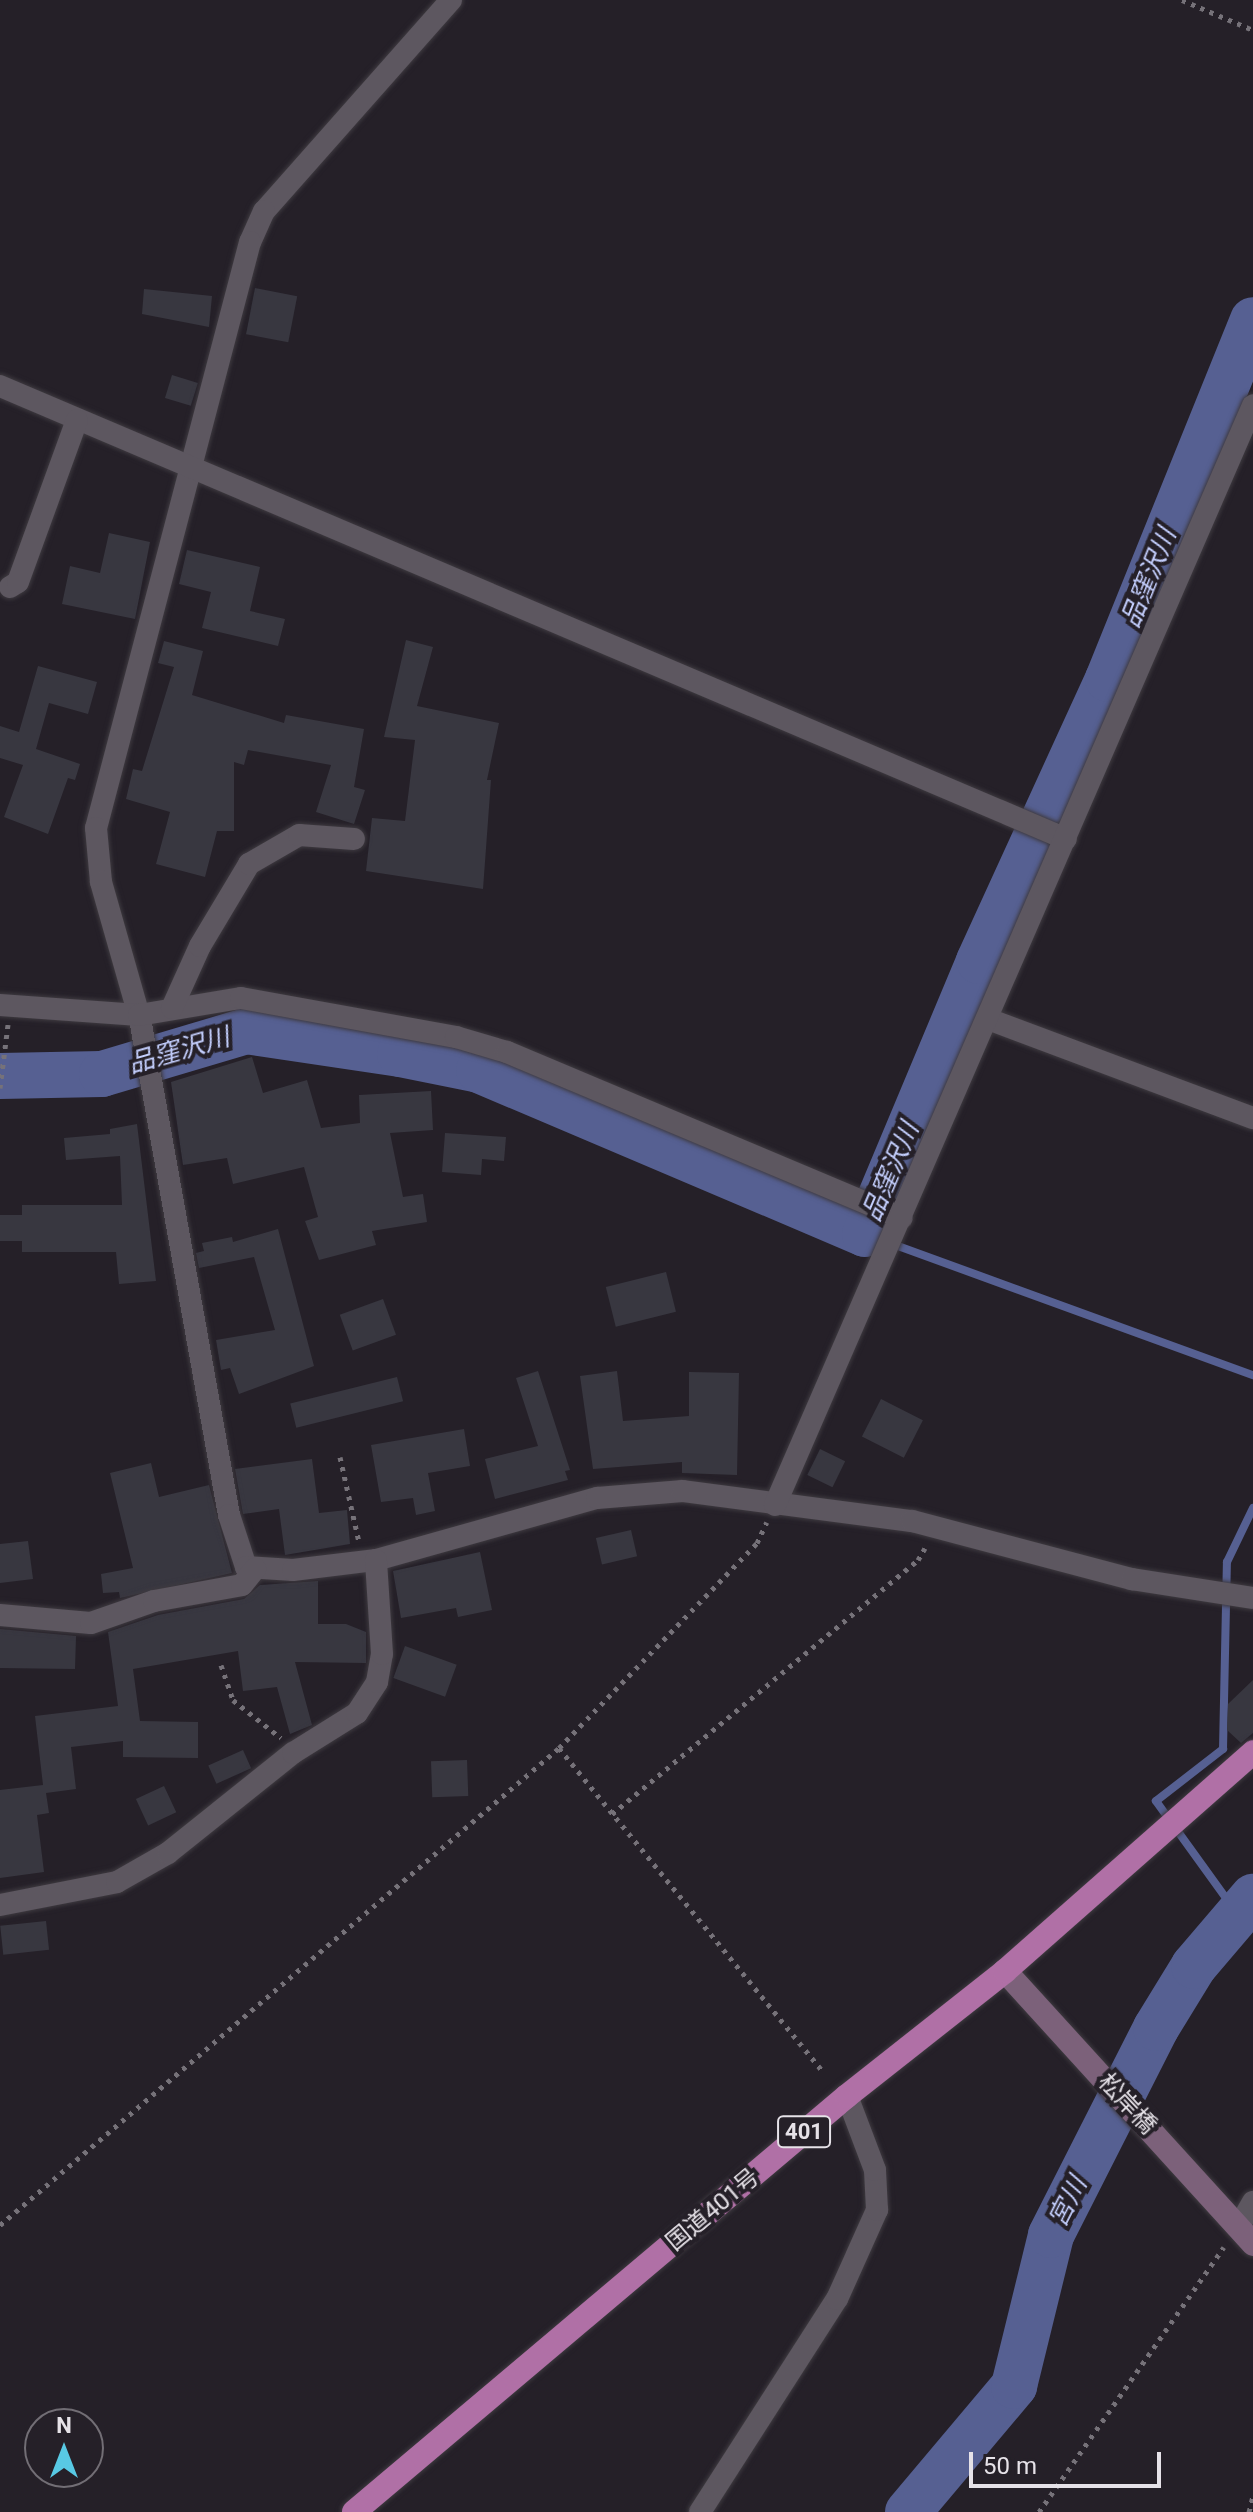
<!DOCTYPE html>
<meta charset="utf-8">
<style>
body{margin:0}
#map{position:relative;width:1253px;height:2512px;overflow:hidden;background:#252028;font-family:Roboto,"Noto Sans JP",sans-serif}
div>[style]{position:absolute}
.stream>*{height:8px;margin:-4px;padding:0 4px;transform-origin:4px;border-radius:4px;background:#566092}
.river>*{height:46px;margin:-23px;padding:0 23px;transform-origin:23px;border-radius:23px;background:#566092}
.building>*{inset:0;background:#383740;transform-origin:0 0}
.path>*{height:5px;margin-top:-2.5px;transform-origin:0;background:repeating-linear-gradient(90deg,#767279 0 4px,transparent 0 10px)}
.roads{filter:drop-shadow(0 0 2px #3e3a40) drop-shadow(0 0 2px #3e3a40)}
.minor>*{height:22px;margin:-11px;padding:0 11px;transform-origin:11px;border-radius:11px;background:#5d5760}
.secondary>*{height:24px;margin:-12px;padding:0 12px;transform-origin:12px;border-radius:12px;background:#7c617a}
.trunk>*{height:24px;margin:-12px;padding:0 12px;transform-origin:12px;border-radius:12px;background:#b070a6}
span{translate:-50% -50%;white-space:nowrap;text-align:center;line-height:1.15;-webkit-text-stroke:8px #252028;paint-order:stroke}
.shield-label span{padding:2px 6px;background:#252028;border:2px solid;border-radius:6px;-webkit-text-stroke-width:0}
.shield-label{font-size:22px;color:#e6e2e8;font-weight:700}
.street-label{font-size:24px;color:#e6e2e8}
.water-label{font-size:26px;color:#c4cffe;font-style:italic}
.north{position:absolute;left:24px;top:2408px;width:80px;height:80px;box-sizing:border-box;background:#252028;border:2px solid #726e75;border-radius:50%;rotate:0deg;font-size:22px;font-weight:700;line-height:32px;text-align:center;color:#e6e2e8}
.north::after{content:'';display:block;margin:auto;width:28px;height:36px;background:#58c9e4;clip-path:polygon(50% 0,100% 100%,50% 72%,0 100%)}
.scale{position:absolute;left:969px;top:2452px;width:192px;height:36px;box-sizing:border-box;border:4px solid #e6e2e8;border-top:0;padding-left:10px;font-size:24px;line-height:28px;white-space:nowrap;color:#e6e2e8;-webkit-text-stroke:6px #252028;paint-order:stroke}
</style>
<div id="map">
<div class="stream">
<i style="left:865px;top:1234px;width:413px;rotate:20deg"></i>
<i style="left:1236px;top:1912px;width:137px;rotate:-125.8deg"></i>
<i style="left:1156px;top:1801px;width:85px;rotate:-37.8deg"></i>
<i style="left:1223px;top:1749px;width:187px;rotate:-88.8deg"></i>
<i style="left:1227px;top:1562px;width:60px;rotate:-64.3deg"></i>
</div>
<div class="river">
<i style="left:0;top:1076px;width:102px;rotate:-1.1deg"></i>
<i style="left:102px;top:1074px;width:150px;rotate:-16.6deg"></i>
<i style="left:246px;top:1031px;width:156px;rotate:8.5deg"></i>
<i style="left:400px;top:1054px;width:81px;rotate:11.4deg"></i>
<i style="left:479px;top:1070px;width:419px;rotate:23deg"></i>
<i style="left:865px;top:1234px;width:296px;rotate:-67.3deg"></i>
<i style="left:979px;top:961px;width:310px;rotate:-65.4deg"></i>
<i style="left:1108px;top:679px;width:387px;rotate:-68deg"></i>
<i style="left:908px;top:2512px;width:165px;rotate:-49.9deg"></i>
<i style="left:1014px;top:2386px;width:155px;rotate:-76.2deg"></i>
<i style="left:1051px;top:2235px;width:232px;rotate:-63.1deg"></i>
<i style="left:1156px;top:2028px;width:73px;rotate:-58.5deg"></i>
<i style="left:1194px;top:1966px;width:91px;rotate:-49.5deg"></i>
</div>
<div class="building">
<i style="left:255px;top:288px;width:43px;height:47px;rotate:11deg"></i>
<i style="clip-path:polygon(144px 289px,212px 296px,209px 327px,142px 314px)"></i>
<i style="left:172px;top:375px;width:27px;height:24px;rotate:17deg"></i>
<i style="clip-path:polygon(109px 533px,150px 542px,135px 619px,62px 604px,70px 566px,100px 573px)"></i>
<i style="clip-path:polygon(187px 550px,260px 567px,250px 611px,285px 619px,278px 646px,202px 628px,211px 592px,179px 584px)"></i>
<i style="clip-path:polygon(406px 640px,433px 647px,417px 706px,499px 723px,487px 780px,491px 780px,483px 889px,366px 871px,372px 818px,405px 821px,415px 740px,384px 737px)"></i>
<i style="clip-path:polygon(164px 641px,203px 651px,192px 695px,284px 723px,286px 715px,364px 729px,354px 787px,365px 790px,354px 824px,316px 812px,331px 765px,248px 750px,244px 765px,234px 762px,234px 831px,217px 831px,205px 877px,156px 864px,170px 812px,126px 799px,133px 769px,142px 771px,174px 667px,158px 663px)"></i>
<i style="clip-path:polygon(38px 666px,97px 682px,88px 714px,49px 703px,36px 749px,80px 764px,75px 780px,68px 778px,48px 834px,4px 817px,23px 765px,0 758px,0 726px,19px 732px)"></i>
<i style="clip-path:polygon(252px 1057px,263px 1093px,307px 1080px,321px 1128px,360px 1123px,359px 1095px,431px 1091px,433px 1130px,390px 1133px,403px 1197px,423px 1194px,427px 1222px,372px 1231px,376px 1245px,319px 1260px,305px 1221px,318px 1217px,304px 1167px,233px 1184px,227px 1158px,183px 1165px,171px 1082px)"></i>
<i style="clip-path:polygon(137px 1124px,156px 1281px,119px 1284px,116px 1252px,22px 1252px,22px 1241px,0 1241px,0 1215px,22px 1215px,22px 1205px,122px 1205px,120px 1156px,66px 1160px,64px 1138px,110px 1134px,110px 1129px)"></i>
<i style="clip-path:polygon(445px 1133px,506px 1137px,504px 1161px,482px 1159px,481px 1175px,442px 1172px)"></i>
<i style="clip-path:polygon(278px 1229px,314px 1366px,239px 1394px,230px 1368px,221px 1370px,216px 1340px,275px 1330px,254px 1257px,199px 1268px,196px 1253px,204px 1251px,202px 1243px,232px 1237px,233px 1242px)"></i>
<i style="left:666px;top:1272px;width:41px;height:62px;rotate:76deg"></i>
<i style="left:383px;top:1299px;width:38px;height:46px;rotate:70deg"></i>
<i style="clip-path:polygon(538px 1371px,570px 1470px,565px 1471px,568px 1480px,495px 1499px,485px 1459px,538px 1446px,516px 1378px)"></i>
<i style="clip-path:polygon(617px 1371px,623px 1421px,689px 1416px,689px 1372px,739px 1373px,737px 1475px,682px 1473px,682px 1462px,593px 1469px,580px 1376px)"></i>
<i style="left:397px;top:1377px;width:25px;height:110px;rotate:76deg"></i>
<i style="left:881px;top:1399px;width:47px;height:42px;rotate:27deg"></i>
<i style="clip-path:polygon(464px 1429px,470px 1466px,428px 1473px,435px 1511px,416px 1515px,413px 1498px,381px 1502px,371px 1445px)"></i>
<i style="left:820px;top:1449px;width:28px;height:29px;rotate:26deg"></i>
<i style="clip-path:polygon(312px 1459px,319px 1513px,347px 1510px,350px 1544px,285px 1555px,279px 1509px,243px 1514px,235px 1469px)"></i>
<i style="clip-path:polygon(151px 1463px,159px 1497px,209px 1485px,232px 1573px,120px 1598px,119px 1592px,103px 1593px,101px 1574px,133px 1568px,110px 1473px)"></i>
<i style="left:631px;top:1530px;width:27px;height:36px;rotate:77deg"></i>
<i style="clip-path:polygon(28px 1541px,33px 1579px,0 1583px,0 1544px)"></i>
<i style="clip-path:polygon(480px 1552px,492px 1610px,458px 1617px,456px 1608px,401px 1618px,393px 1571px)"></i>
<i style="clip-path:polygon(318px 1581px,318px 1624px,346px 1624px,366px 1632px,366px 1663px,295px 1662px,312px 1725px,290px 1734px,277px 1687px,243px 1691px,238px 1651px,133px 1669px,140px 1721px,198px 1722px,198px 1758px,123px 1757px,123px 1741px,71px 1747px,76px 1789px,46px 1793px,49px 1813px,37px 1815px,44px 1872px,0 1878px,0 1790px,43px 1785px,35px 1716px,118px 1706px,108px 1632px,158px 1615px,244px 1599px,260px 1585px)"></i>
<i style="clip-path:polygon(0 1629px,76px 1636px,75px 1669px,0 1668px)"></i>
<i style="left:405px;top:1646px;width:55px;height:34px;rotate:20deg"></i>
<i style="clip-path:polygon(1253px 1680px,1253px 1733px,1241px 1743px,1227px 1730px,1228px 1704px)"></i>
<i style="left:243px;top:1750px;width:20px;height:38px;rotate:66deg"></i>
<i style="left:467px;top:1760px;width:36px;height:36px;rotate:88deg"></i>
<i style="left:164px;top:1786px;width:29px;height:31px;rotate:65deg"></i>
<i style="left:46px;top:1921px;width:29px;height:46px;rotate:84deg"></i>
</div>
<div class="path">
<i style="left:1182px;top:0;width:77px;rotate:22.9deg"></i>
<i style="left:0;top:1088px;width:64px;rotate:-82.8deg"></i>
<i style="left:340px;top:1457px;width:87px;rotate:77.4deg"></i>
<i style="left:221px;top:1665px;width:37px;rotate:71deg"></i>
<i style="left:233px;top:1700px;width:61px;rotate:38.4deg"></i>
<i style="left:559px;top:1748px;width:418px;rotate:50.8deg"></i>
<i style="left:612px;top:1814px;width:398px;rotate:-39.7deg"></i>
<i style="left:918px;top:1560px;width:14px;rotate:-60deg"></i>
<i style="left:0;top:2225px;width:735px;rotate:-40.47deg"></i>
<i style="left:559px;top:1748px;width:285px;rotate:-46deg"></i>
<i style="left:757px;top:1543px;width:23px;rotate:-65deg"></i>
<i style="left:1039px;top:2512px;width:323px;rotate:-55.1deg"></i>
<i style="left:1249px;top:2512px;width:16px;rotate:-76deg"></i>
</div>
<div class="roads">
<div class="minor">
<i style="left:451px;top:0;width:282px;rotate:131.5deg"></i>
<i style="left:264px;top:211px;width:34px;rotate:114deg"></i>
<i style="left:250px;top:242px;width:606px;rotate:104.72deg"></i>
<i style="left:96px;top:828px;width:54px;rotate:84.7deg"></i>
<i style="left:101px;top:882px;width:142px;rotate:74.1deg"></i>
<i style="left:140px;top:1019px;width:504px;rotate:79.83deg"></i>
<i style="left:229px;top:1515px;width:55px;rotate:71.9deg"></i>
<i style="left:246px;top:1567px;width:47px;rotate:3.7deg"></i>
<i style="left:293px;top:1570px;width:84px;rotate:-6.9deg"></i>
<i style="left:376px;top:1560px;width:230px;rotate:-15.7deg"></i>
<i style="left:597px;top:1498px;width:86px;rotate:-4.7deg"></i>
<i style="left:683px;top:1491px;width:231px;rotate:7.5deg"></i>
<i style="left:912px;top:1521px;width:228px;rotate:14.8deg"></i>
<i style="left:1132px;top:1579px;width:122px;rotate:8.9deg"></i>
<i style="left:0;top:386px;width:1158px;rotate:23.02deg"></i>
<i style="left:10px;top:587px;width:9px;rotate:-32deg"></i>
<i style="left:18px;top:582px;width:172px;rotate:-70deg"></i>
<i style="left:0;top:1005px;width:139px;rotate:4.1deg"></i>
<i style="left:139px;top:1015px;width:103px;rotate:-9.5deg"></i>
<i style="left:241px;top:998px;width:219px;rotate:10.3deg"></i>
<i style="left:456px;top:1037px;width:53px;rotate:16.4deg"></i>
<i style="left:507px;top:1052px;width:428px;rotate:22.8deg"></i>
<i style="left:172px;top:1008px;width:68px;rotate:-65.7deg"></i>
<i style="left:200px;top:946px;width:96px;rotate:-59.1deg"></i>
<i style="left:249px;top:864px;width:58px;rotate:-30.1deg"></i>
<i style="left:299px;top:835px;width:55px;rotate:4.2deg"></i>
<i style="left:988px;top:1019px;width:283px;rotate:20.5deg"></i>
<i style="left:775px;top:1505px;width:1199px;rotate:-66.51deg"></i>
<i style="left:0;top:1615px;width:91px;rotate:5deg"></i>
<i style="left:91px;top:1623px;width:67px;rotate:-19.2deg"></i>
<i style="left:154px;top:1601px;width:89px;rotate:-10.3deg"></i>
<i style="left:242px;top:1585px;width:21px;rotate:-51deg"></i>
<i style="left:0;top:1905px;width:119px;rotate:-11.1deg"></i>
<i style="left:117px;top:1882px;width:59px;rotate:-29.6deg"></i>
<i style="left:168px;top:1853px;width:160px;rotate:-38.7deg"></i>
<i style="left:293px;top:1753px;width:75px;rotate:-32deg"></i>
<i style="left:357px;top:1713px;width:37px;rotate:-57deg"></i>
<i style="left:377px;top:1682px;width:28px;rotate:-80deg"></i>
<i style="left:382px;top:1654px;width:94px;rotate:-93.7deg"></i>
<i style="left:1239px;top:2226px;width:28px;rotate:-60deg"></i>
<i style="left:700px;top:2512px;width:253px;rotate:-57.3deg"></i>
<i style="left:837px;top:2299px;width:98px;rotate:-65.8deg"></i>
<i style="left:877px;top:2210px;width:40px;rotate:-92.9deg"></i>
<i style="left:875px;top:2170px;width:79px;rotate:-110.7deg"></i>
</div>
<div class="secondary">
<i style="left:1005px;top:1971px;width:369px;rotate:47.7deg"></i>
</div>
<div class="trunk">
<i style="left:354px;top:2512px;width:645px;rotate:-40.16deg"></i>
<i style="left:847px;top:2096px;width:201px;rotate:-38.3deg"></i>
<i style="left:1005px;top:1971px;width:331px;rotate:-41.4deg"></i>
</div>
</div>
<div class="shield-label">
<span style="left:804px;top:2132px">401</span>
</div>
<div class="street-label">
<span style="left:1127px;top:2104px;rotate:47deg">松岸橋</span>
<span style="left:713px;top:2210px;rotate:-40deg">国道401号</span>
</div>
<div class="water-label">
<span style="left:1149px;top:578px;rotate:-68deg">品窪沢川</span>
<span style="left:179px;top:1051px;rotate:-16deg">品窪沢川</span>
<span style="left:891px;top:1172px;rotate:-67deg">品窪沢川</span>
<span style="left:1068px;top:2202px;rotate:-63deg">宮川</span>
</div>
<div class="north">N</div>
<div class="scale">50 m</div>
</div>
